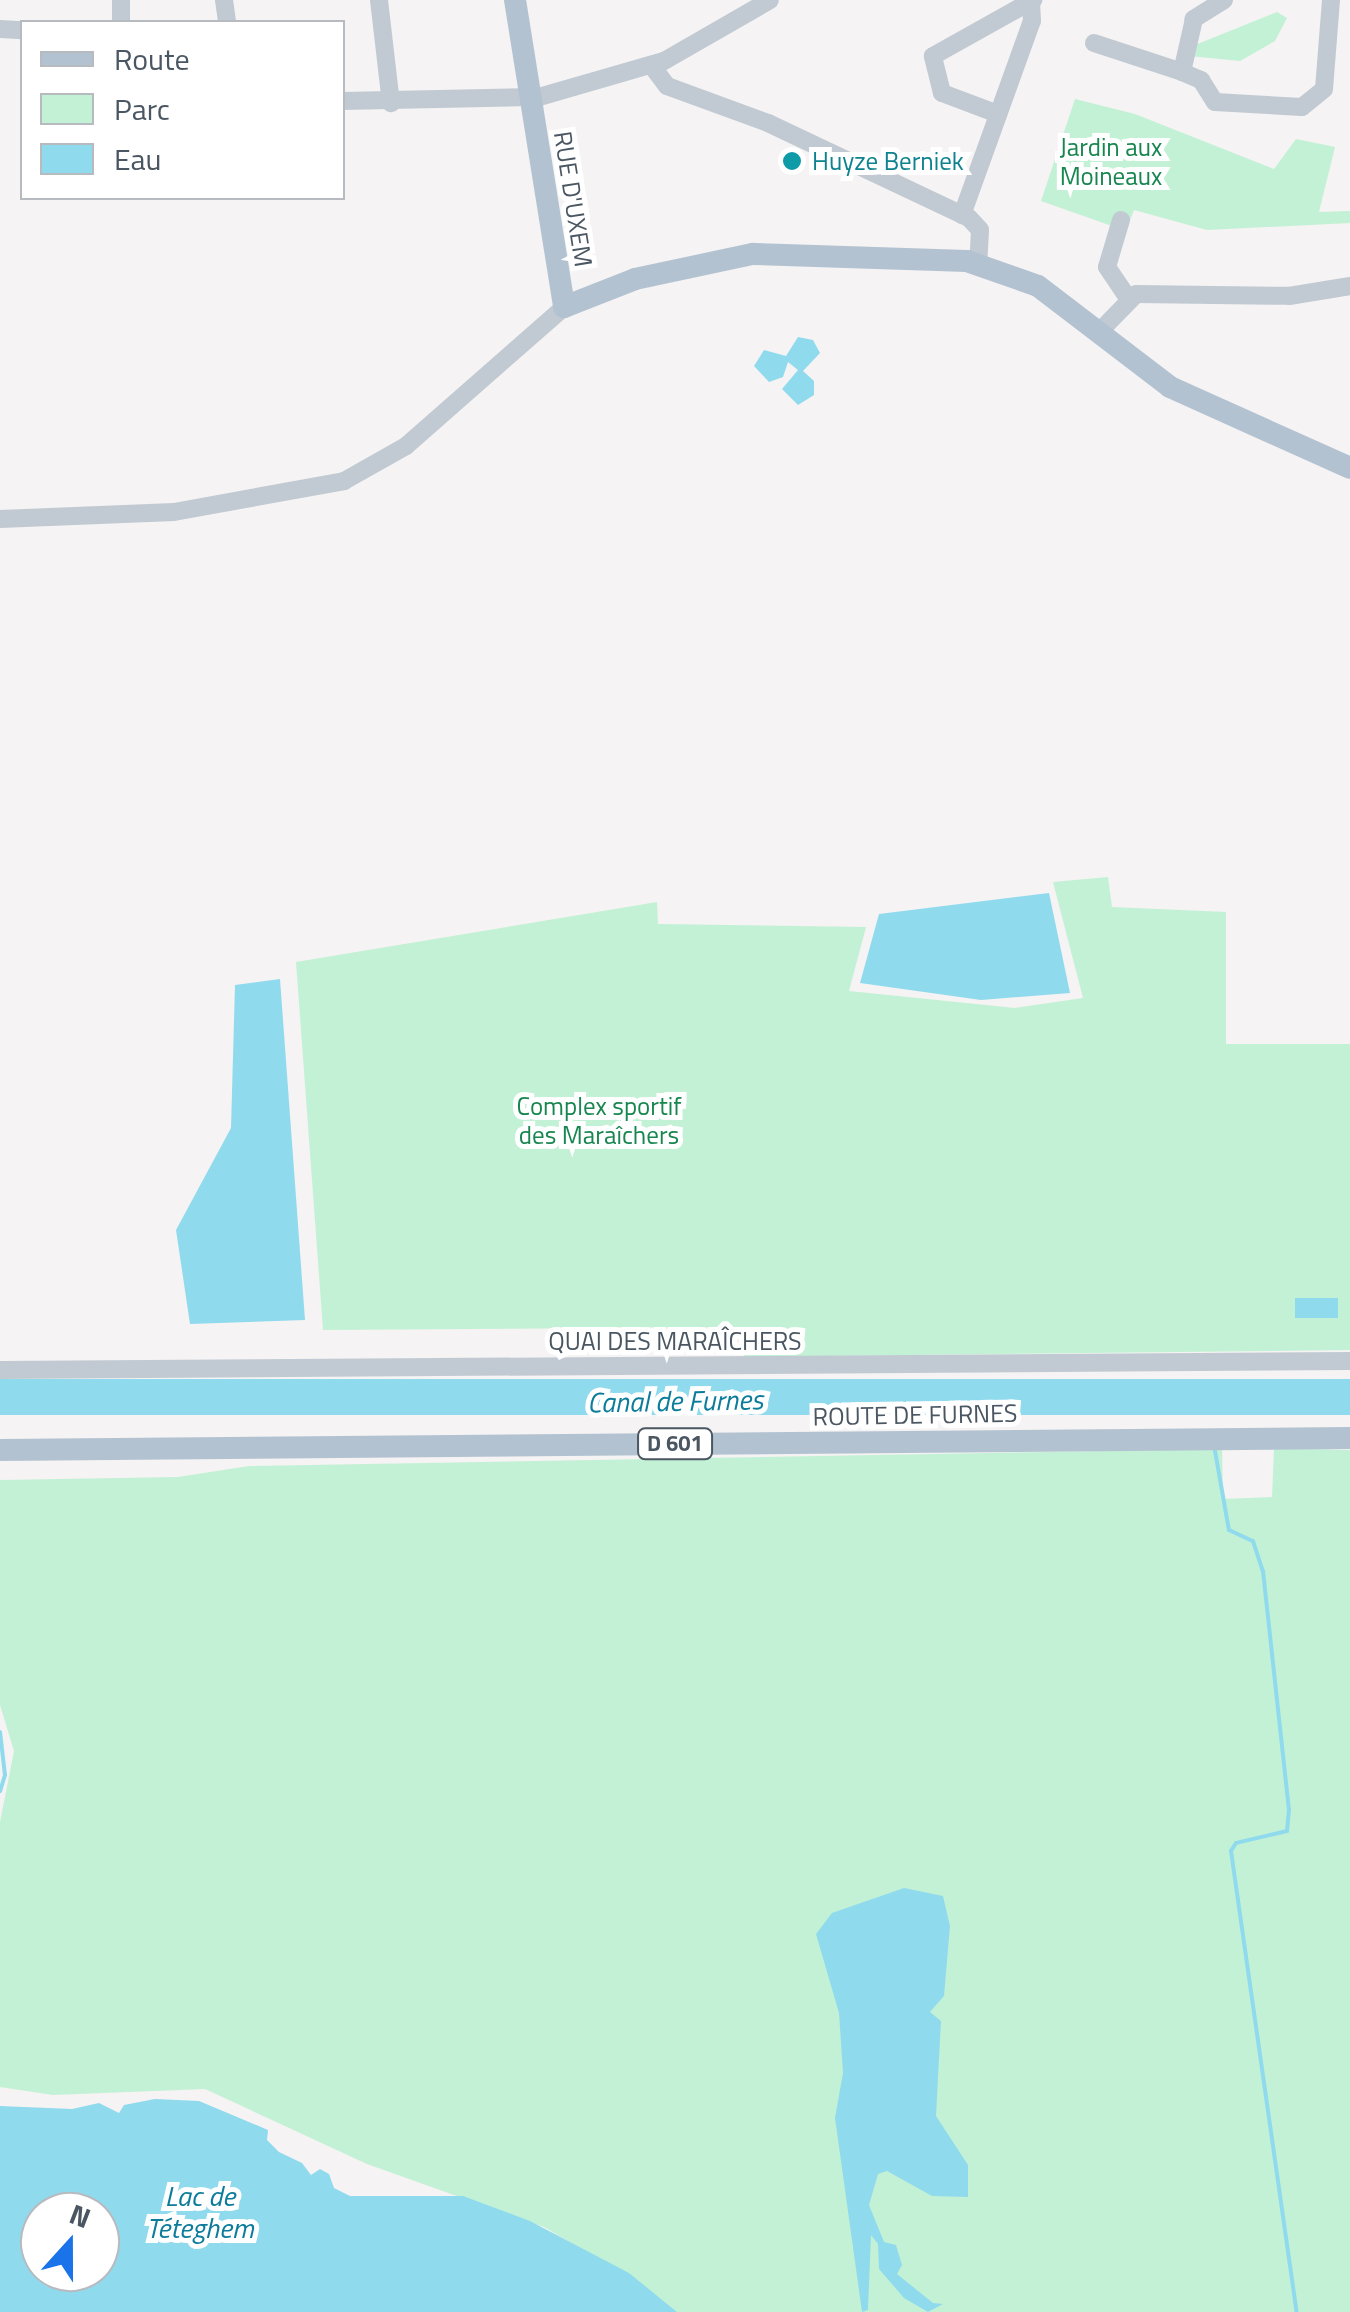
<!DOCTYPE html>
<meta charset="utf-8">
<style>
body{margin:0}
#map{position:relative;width:1350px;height:2312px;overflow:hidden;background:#f5f3f3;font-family:"Titillium Web",sans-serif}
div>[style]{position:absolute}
.green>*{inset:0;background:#c3f1d5}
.water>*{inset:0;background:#90daee;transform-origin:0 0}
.stream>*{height:4px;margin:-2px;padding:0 2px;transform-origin:2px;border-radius:2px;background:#90daee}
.minor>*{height:18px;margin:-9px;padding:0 9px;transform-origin:9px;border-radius:9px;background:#c1cad2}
.major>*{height:22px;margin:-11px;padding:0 11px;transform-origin:11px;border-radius:11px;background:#b3c2d1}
.dots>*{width:28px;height:28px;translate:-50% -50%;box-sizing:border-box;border:5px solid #fff;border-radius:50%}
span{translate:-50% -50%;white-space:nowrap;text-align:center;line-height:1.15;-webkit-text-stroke:10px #fff;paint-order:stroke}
.shield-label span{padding:2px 8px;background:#fff;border:2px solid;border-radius:8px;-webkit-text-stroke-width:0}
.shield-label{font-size:22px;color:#4a5661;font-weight:700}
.park-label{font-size:25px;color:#17864f}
.culture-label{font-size:25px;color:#0d838f}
.left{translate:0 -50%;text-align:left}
.street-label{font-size:25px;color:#4a5661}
.water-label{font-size:28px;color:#0c7c9b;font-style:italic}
.legend{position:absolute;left:20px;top:20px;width:325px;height:180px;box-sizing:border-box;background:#fff;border:2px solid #b7bbc0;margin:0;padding:12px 18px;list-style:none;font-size:30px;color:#4a5661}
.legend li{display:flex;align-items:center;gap:20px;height:50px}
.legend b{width:50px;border:2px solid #b7bbc0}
.north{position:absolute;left:20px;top:2192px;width:100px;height:100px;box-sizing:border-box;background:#fff;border:2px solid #b7bbc0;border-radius:50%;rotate:21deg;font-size:28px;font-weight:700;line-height:40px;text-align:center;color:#4a5661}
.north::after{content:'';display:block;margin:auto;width:35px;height:45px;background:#1a73e8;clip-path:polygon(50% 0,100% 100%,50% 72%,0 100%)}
</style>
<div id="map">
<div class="green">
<i style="clip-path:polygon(1277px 12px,1287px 18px,1275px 41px,1240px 61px,1189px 56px,1195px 45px)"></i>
<i style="clip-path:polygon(1075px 99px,1135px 114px,1274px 169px,1296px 139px,1335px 147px,1319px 212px,1350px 211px,1350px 223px,1207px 230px,1134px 210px,1126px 231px,1041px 201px)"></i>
<i style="clip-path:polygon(1108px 877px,1112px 907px,1226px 912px,1226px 1044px,1350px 1044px,1350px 1350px,744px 1357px,743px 1327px,323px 1330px,296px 962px,657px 902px,658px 924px,866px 927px,849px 991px,1015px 1008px,1083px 998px,1053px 882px)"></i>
<i style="clip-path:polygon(1274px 1448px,1350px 1450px,1350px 2312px,663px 2312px,609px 2265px,544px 2227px,367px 2164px,205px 2089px,53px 2095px,0 2087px,0 1822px,14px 1751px,0 1705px,0 1480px,178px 1477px,249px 1466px,1222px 1449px,1223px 1499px,1272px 1497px)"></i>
</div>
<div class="water">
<i style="clip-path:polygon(798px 337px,813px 340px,820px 353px,803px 371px,814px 381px,814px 395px,798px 405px,782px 389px,798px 370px,788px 362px,783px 377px,769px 382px,754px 366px,764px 350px,786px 356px)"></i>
<i style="clip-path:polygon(1049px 893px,1070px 993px,981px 1000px,860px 983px,879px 914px)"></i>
<i style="clip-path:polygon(280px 979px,305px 1320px,190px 1324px,176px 1230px,231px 1128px,235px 985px)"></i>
<i style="left:1338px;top:1298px;width:20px;height:43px;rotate:90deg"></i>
<i style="left:1350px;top:1379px;width:36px;height:1350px;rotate:90deg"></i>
<i style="clip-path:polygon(904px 1888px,943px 1896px,950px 1926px,944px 1996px,930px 2012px,941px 2021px,936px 2116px,968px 2165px,968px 2197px,932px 2196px,887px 2171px,878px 2174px,869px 2205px,884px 2242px,896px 2245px,902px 2265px,897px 2274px,933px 2303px,943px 2304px,928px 2312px,904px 2298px,879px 2269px,878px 2244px,871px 2235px,868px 2310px,862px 2312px,835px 2118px,843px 2073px,839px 2013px,816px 1934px,832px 1913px)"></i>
<i style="clip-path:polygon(evenodd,155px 2099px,199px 2101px,268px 2130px,267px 2140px,279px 2152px,302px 2163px,311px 2175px,320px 2169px,329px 2174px,334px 2188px,350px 2196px,463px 2196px,530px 2221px,629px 2273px,677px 2312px,0 2312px,0 2106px,72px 2109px,99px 2103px,119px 2113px,124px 2105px,155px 2099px,40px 2212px,100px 2212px,100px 2272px,40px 2272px,40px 2212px)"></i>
</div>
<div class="stream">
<i style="left:1215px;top:1451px;width:80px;rotate:80deg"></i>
<i style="left:1229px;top:1530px;width:26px;rotate:25deg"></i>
<i style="left:1253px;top:1541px;width:32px;rotate:72deg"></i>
<i style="left:1263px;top:1571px;width:239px;rotate:83.8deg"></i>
<i style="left:1289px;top:1809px;width:22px;rotate:95deg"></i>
<i style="left:1287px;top:1831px;width:52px;rotate:166.8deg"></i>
<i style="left:1236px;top:1843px;width:9px;rotate:122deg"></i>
<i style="left:1231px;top:1851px;width:466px;rotate:81.9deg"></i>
<i style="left:0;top:1732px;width:43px;rotate:83.4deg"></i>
<i style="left:5px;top:1775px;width:17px;rotate:107deg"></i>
</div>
<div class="minor">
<i style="left:121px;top:0;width:22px;rotate:90deg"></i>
<i style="left:224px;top:0;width:22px;rotate:82deg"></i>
<i style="left:379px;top:0;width:104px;rotate:83.4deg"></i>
<i style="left:1224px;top:0;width:36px;rotate:148deg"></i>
<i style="left:1194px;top:19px;width:54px;rotate:102.8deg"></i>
<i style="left:1182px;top:72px;width:21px;rotate:23deg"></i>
<i style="left:1201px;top:80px;width:26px;rotate:58deg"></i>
<i style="left:1215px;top:102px;width:87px;rotate:3.3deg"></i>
<i style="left:1302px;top:107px;width:28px;rotate:-39deg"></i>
<i style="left:1324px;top:89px;width:89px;rotate:-85.5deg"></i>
<i style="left:0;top:29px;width:22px;rotate:3deg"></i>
<i style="left:1094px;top:43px;width:93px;rotate:18.2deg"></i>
<i style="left:652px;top:66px;width:25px;rotate:53deg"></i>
<i style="left:667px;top:86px;width:108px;rotate:20.1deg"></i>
<i style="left:768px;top:123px;width:222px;rotate:25.3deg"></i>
<i style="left:969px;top:218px;width:16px;rotate:47deg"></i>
<i style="left:980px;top:230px;width:33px;rotate:93deg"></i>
<i style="left:342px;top:101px;width:197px;rotate:-1.2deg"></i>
<i style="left:539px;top:97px;width:130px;rotate:-16.1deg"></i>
<i style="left:664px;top:61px;width:122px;rotate:-29.9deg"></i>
<i style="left:998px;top:114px;width:60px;rotate:-159.4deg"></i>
<i style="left:942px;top:93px;width:38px;rotate:-104deg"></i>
<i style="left:933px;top:56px;width:115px;rotate:-29.2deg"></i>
<i style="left:962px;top:215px;width:206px;rotate:-70.2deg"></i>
<i style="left:1032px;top:21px;width:20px;rotate:-93deg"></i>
<i style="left:1121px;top:220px;width:49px;rotate:106.6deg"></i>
<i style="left:1107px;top:267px;width:36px;rotate:56deg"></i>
<i style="left:1098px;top:333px;width:54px;rotate:-45.7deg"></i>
<i style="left:1136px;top:294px;width:153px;rotate:0.7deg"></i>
<i style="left:1289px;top:296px;width:62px;rotate:-9.3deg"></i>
<i style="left:0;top:519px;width:174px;rotate:-2.3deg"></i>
<i style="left:174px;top:512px;width:173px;rotate:-10.3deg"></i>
<i style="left:344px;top:481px;width:71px;rotate:-29.4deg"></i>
<i style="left:406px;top:446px;width:210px;rotate:-41.3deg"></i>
<i style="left:0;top:1370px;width:1350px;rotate:-0.38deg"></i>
</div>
<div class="major">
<i style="left:515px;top:0;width:311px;rotate:80.9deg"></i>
<i style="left:564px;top:307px;width:76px;rotate:-21.5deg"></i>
<i style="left:635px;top:279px;width:121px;rotate:-12deg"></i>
<i style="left:753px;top:254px;width:214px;rotate:1.9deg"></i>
<i style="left:967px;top:261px;width:75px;rotate:19.4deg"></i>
<i style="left:1038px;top:286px;width:166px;rotate:37.4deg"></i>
<i style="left:1170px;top:387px;width:197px;rotate:24.2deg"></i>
<i style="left:0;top:1450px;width:1350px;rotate:-0.51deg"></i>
</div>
<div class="dots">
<i style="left:792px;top:161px;background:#0f9aa8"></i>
</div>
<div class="shield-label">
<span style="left:675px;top:1444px">D 601</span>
</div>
<div class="park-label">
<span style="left:1111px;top:162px">Jardin aux<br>Moineaux</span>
<span style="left:599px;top:1121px">Complex sportif<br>des Maraîchers</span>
</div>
<div class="culture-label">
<span class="left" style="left:812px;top:161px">Huyze Berniek</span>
</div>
<div class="street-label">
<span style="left:573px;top:199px;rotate:81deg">RUE D'UXEM</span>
<span style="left:675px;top:1341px">QUAI DES MARAÎCHERS</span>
<span style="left:915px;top:1415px;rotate:-1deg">ROUTE DE FURNES</span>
</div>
<div class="water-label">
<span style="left:675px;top:1401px;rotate:-1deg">Canal de Furnes</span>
<span style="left:200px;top:2212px">Lac de<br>Téteghem</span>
</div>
<ul class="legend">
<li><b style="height:12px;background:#b3c2d1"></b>Route</li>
<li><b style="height:28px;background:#c3f1d5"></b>Parc</li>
<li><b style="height:28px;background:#90daee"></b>Eau</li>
</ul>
<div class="north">N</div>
</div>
